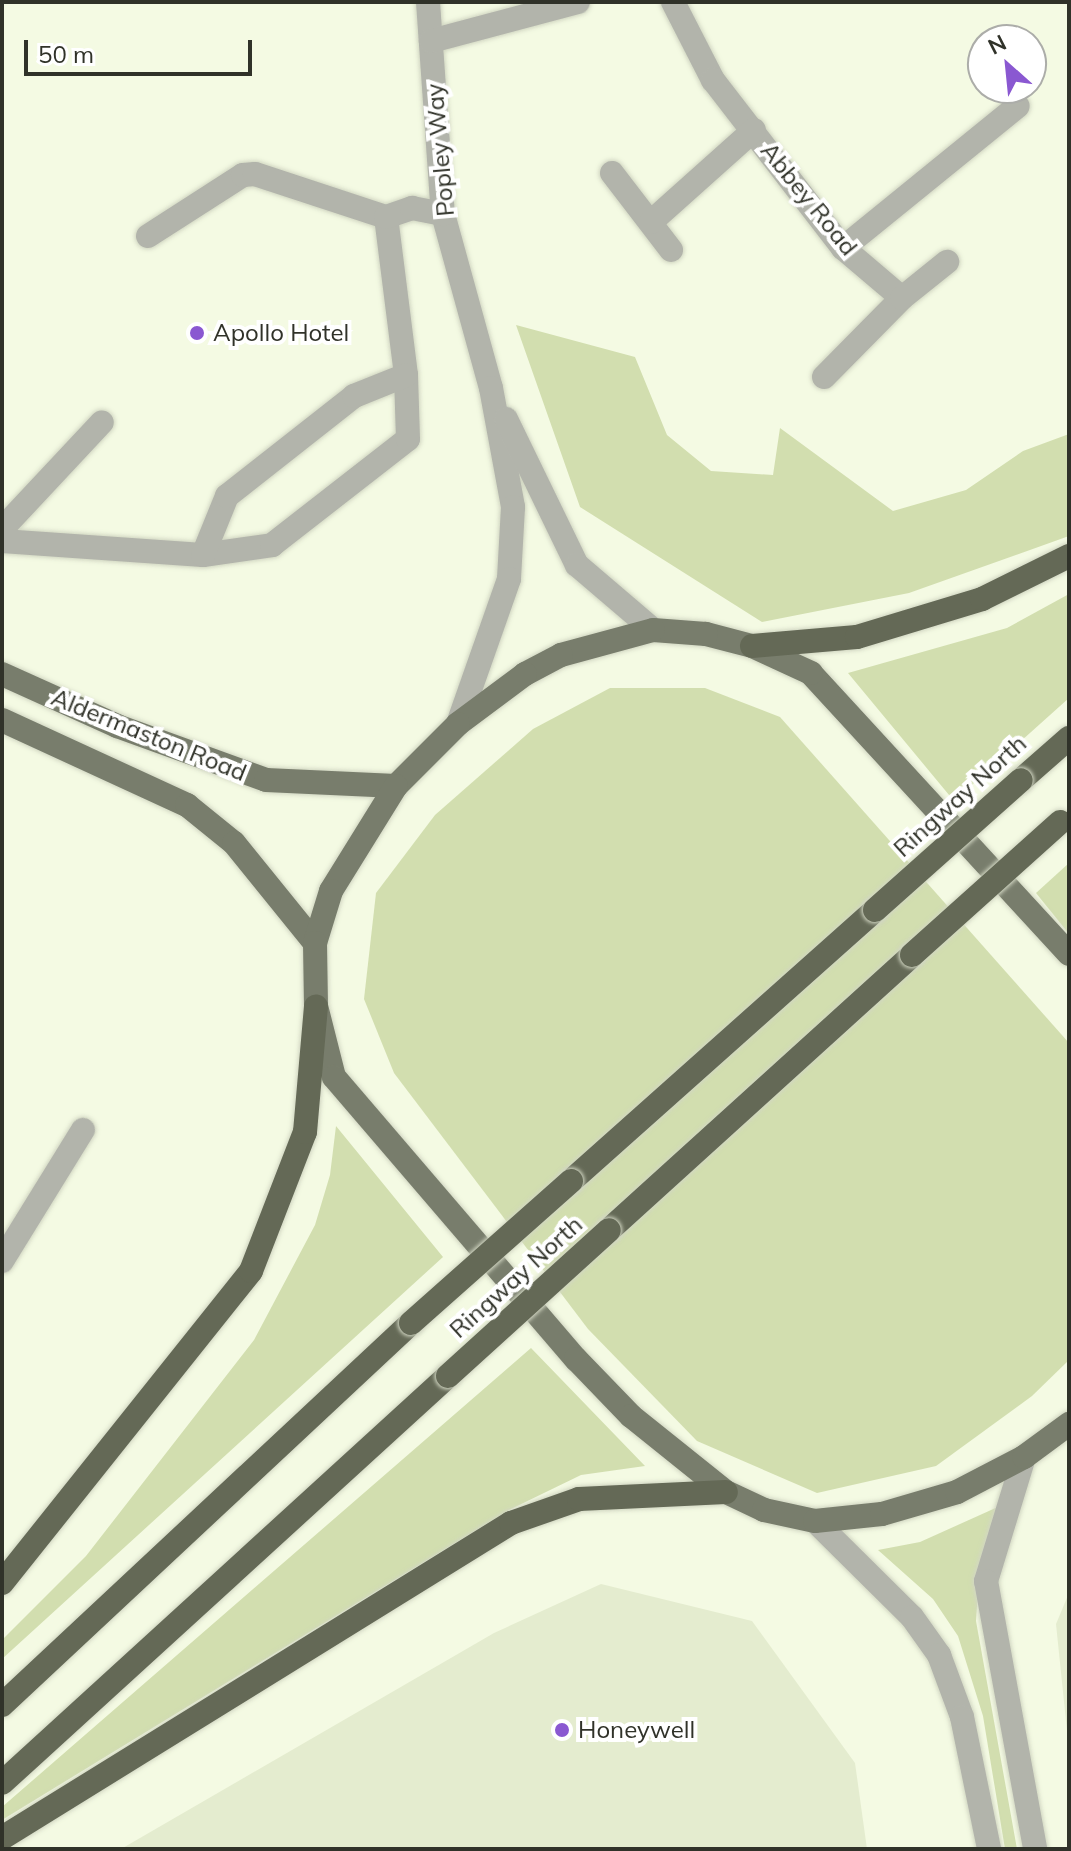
<!DOCTYPE html>
<style>
body{margin:0}
#map{position:relative;width:1071px;height:1851px;overflow:hidden;background:#f4fae3;font-family:Mulish,sans-serif}
div>[style]{position:absolute}
.built>*{inset:0;background:#e4eccf}
.green>*{inset:0;background:#d2deaf}
.roads{filter:drop-shadow(0 0 2px #d1d6c2) drop-shadow(0 0 2px #d1d6c2)}
.minor>*{height:24px;margin:-12px;padding:0 12px;transform-origin:12px;border-radius:12px;background:#b2b4ab}
.major>*{height:24px;margin:-12px;padding:0 12px;transform-origin:12px;border-radius:12px;background:#787d6c}
.highway>*{height:24px;margin:-12px;padding:0 12px;transform-origin:12px;border-radius:12px;background:#646956}
.bridges{filter:drop-shadow(0 0 2px #d1d6c2) drop-shadow(0 0 2px #d1d6c2)}
.highway-bridge>*{height:24px;margin:-12px;padding:0 12px;transform-origin:12px;border-radius:12px;background:#646956}
.dots>*{width:22px;height:22px;translate:-50% -50%;box-sizing:border-box;border:4px solid #fff;border-radius:50%}
span{translate:-50% -50%;white-space:nowrap;text-align:center;line-height:1.15;-webkit-text-stroke:8px #fff;paint-order:stroke}
.street-label{font-size:24px;color:#303229}
.poi-label{font-size:24px;color:#303229}
.left{translate:0 -50%;text-align:left}
.frame{position:absolute;inset:0;border:4px solid #303229;pointer-events:none}
.north{position:absolute;left:967px;top:24px;width:80px;height:80px;box-sizing:border-box;background:#fff;border:2px solid #acada9;border-radius:50%;rotate:333deg;font-size:22px;font-weight:700;line-height:32px;text-align:center;color:#303229}
.north::after{content:'';display:block;margin:auto;width:28px;height:36px;background:#8a58d1;clip-path:polygon(50% 0,100% 100%,50% 72%,0 100%)}
.scale{position:absolute;left:24px;top:40px;width:228px;height:36px;box-sizing:border-box;border:4px solid #303229;border-top:0;padding-left:10px;font-size:24px;line-height:28px;white-space:nowrap;color:#303229;-webkit-text-stroke:6px #fff;paint-order:stroke}
</style>
<div id="map">
<div class="built">
<i style="clip-path:polygon(601px 1584px,752px 1621px,855px 1763px,867px 1849px,121px 1849px,494px 1633px)"></i>
<i style="clip-path:polygon(1069px 1593px,1069px 1750px,1056px 1624px)"></i>
</div>
<div class="green">
<i style="clip-path:polygon(516px 325px,635px 357px,667px 435px,711px 471px,773px 475px,780px 428px,893px 511px,966px 490px,1023px 451px,1069px 434px,1069px 536px,909px 593px,762px 622px,580px 507px)"></i>
<i style="clip-path:polygon(1069px 594px,1069px 698px,954px 801px,848px 673px,1007px 628px)"></i>
<i style="clip-path:polygon(610px 688px,705px 688px,780px 717px,1069px 1043px,1069px 1360px,1032px 1396px,936px 1466px,817px 1493px,697px 1441px,588px 1329px,394px 1073px,364px 999px,376px 893px,435px 815px,533px 729px)"></i>
<i style="clip-path:polygon(1069px 863px,1069px 934px,1036px 893px)"></i>
<i style="clip-path:polygon(336px 1126px,443px 1257px,2px 1659px,2px 1640px,86px 1556px,254px 1340px,315px 1225px,330px 1175px)"></i>
<i style="clip-path:polygon(531px 1348px,645px 1466px,581px 1475px,509px 1510px,2px 1820px,2px 1807px)"></i>
<i style="clip-path:polygon(1000px 1506px,979px 1576px,976px 1621px,1017px 1849px,1005px 1849px,983px 1716px,958px 1636px,933px 1599px,878px 1550px,920px 1542px)"></i>
</div>
<div class="roads">
<div class="minor">
<i style="left:428px;top:2px;width:213px;rotate:86deg"></i>
<i style="left:443px;top:214px;width:180px;rotate:74.6deg"></i>
<i style="left:491px;top:388px;width:121px;rotate:79.5deg"></i>
<i style="left:513px;top:507px;width:72px;rotate:93.2deg"></i>
<i style="left:509px;top:579px;width:154px;rotate:109.4deg"></i>
<i style="left:673px;top:2px;width:88px;rotate:62.9deg"></i>
<i style="left:713px;top:80px;width:212px;rotate:52.3deg"></i>
<i style="left:843px;top:248px;width:77px;rotate:40.3deg"></i>
<i style="left:431px;top:41px;width:152px;rotate:-14.9deg"></i>
<i style="left:612px;top:173px;width:97px;rotate:52.5deg"></i>
<i style="left:651px;top:222px;width:138px;rotate:-41.8deg"></i>
<i style="left:148px;top:236px;width:113px;rotate:-32.7deg"></i>
<i style="left:243px;top:175px;width:12px;rotate:-5deg"></i>
<i style="left:255px;top:174px;width:138px;rotate:18.2deg"></i>
<i style="left:843px;top:248px;width:225px;rotate:-39.1deg"></i>
<i style="left:824px;top:377px;width:111px;rotate:-45.4deg"></i>
<i style="left:902px;top:298px;width:58px;rotate:-38.7deg"></i>
<i style="left:506px;top:419px;width:162px;rotate:64.1deg"></i>
<i style="left:577px;top:565px;width:100px;rotate:40.5deg"></i>
<i style="left:2px;top:529px;width:146px;rotate:-46.9deg"></i>
<i style="left:2px;top:541px;width:201px;rotate:4deg"></i>
<i style="left:203px;top:555px;width:70px;rotate:-8.2deg"></i>
<i style="left:272px;top:545px;width:172px;rotate:-37.9deg"></i>
<i style="left:408px;top:439px;width:64px;rotate:-91.8deg"></i>
<i style="left:406px;top:375px;width:159px;rotate:-97.2deg"></i>
<i style="left:386px;top:217px;width:28px;rotate:-19deg"></i>
<i style="left:412px;top:208px;width:32px;rotate:11deg"></i>
<i style="left:203px;top:555px;width:64px;rotate:-67.9deg"></i>
<i style="left:227px;top:496px;width:162px;rotate:-38.2deg"></i>
<i style="left:354px;top:396px;width:56px;rotate:-22deg"></i>
<i style="left:2px;top:1261px;width:154px;rotate:-58.3deg"></i>
<i style="left:1024px;top:1457px;width:130px;rotate:107deg"></i>
<i style="left:986px;top:1581px;width:272px;rotate:79.6deg"></i>
<i style="left:815px;top:1521px;width:136px;rotate:44.7deg"></i>
<i style="left:912px;top:1617px;width:47px;rotate:54.6deg"></i>
<i style="left:939px;top:1655px;width:66px;rotate:69.6deg"></i>
<i style="left:962px;top:1717px;width:135px;rotate:78.4deg"></i>
</div>
<div class="major">
<i style="left:2px;top:674px;width:126px;rotate:24.3deg"></i>
<i style="left:117px;top:726px;width:158px;rotate:19.9deg"></i>
<i style="left:266px;top:780px;width:130px;rotate:2.6deg"></i>
<i style="left:2px;top:720px;width:204px;rotate:24.7deg"></i>
<i style="left:187px;top:805px;width:60px;rotate:39deg"></i>
<i style="left:234px;top:843px;width:129px;rotate:51deg"></i>
<i style="left:1069px;top:954px;width:381px;rotate:-132.6deg"></i>
<i style="left:811px;top:673px;width:65px;rotate:-155.4deg"></i>
<i style="left:752px;top:646px;width:48px;rotate:-165.4deg"></i>
<i style="left:706px;top:634px;width:53px;rotate:-175.7deg"></i>
<i style="left:653px;top:630px;width:95px;rotate:164.8deg"></i>
<i style="left:561px;top:655px;width:41px;rotate:152.2deg"></i>
<i style="left:525px;top:674px;width:84px;rotate:143.3deg"></i>
<i style="left:458px;top:724px;width:88px;rotate:135deg"></i>
<i style="left:396px;top:786px;width:123px;rotate:121.8deg"></i>
<i style="left:331px;top:891px;width:54px;rotate:107.1deg"></i>
<i style="left:315px;top:943px;width:63px;rotate:89.1deg"></i>
<i style="left:316px;top:1006px;width:73px;rotate:75.8deg"></i>
<i style="left:334px;top:1077px;width:372px;rotate:49.4deg"></i>
<i style="left:576px;top:1359px;width:79px;rotate:46deg"></i>
<i style="left:631px;top:1416px;width:122px;rotate:38.7deg"></i>
<i style="left:726px;top:1492px;width:42px;rotate:25.3deg"></i>
<i style="left:764px;top:1510px;width:52px;rotate:12.2deg"></i>
<i style="left:815px;top:1521px;width:67px;rotate:-6deg"></i>
<i style="left:882px;top:1514px;width:78px;rotate:-16.3deg"></i>
<i style="left:957px;top:1492px;width:76px;rotate:-27.6deg"></i>
<i style="left:1024px;top:1457px;width:56px;rotate:-36.3deg"></i>
</div>
<div class="highway">
<i style="left:752px;top:646px;width:105px;rotate:-4.9deg"></i>
<i style="left:857px;top:637px;width:131px;rotate:-16.9deg"></i>
<i style="left:982px;top:599px;width:97px;rotate:-26.3deg"></i>
<i style="left:1021px;top:780px;width:64px;rotate:-41.2deg"></i>
<i style="left:571px;top:1181px;width:407px;rotate:-41.7deg"></i>
<i style="left:609px;top:1230px;width:409px;rotate:-42.2deg"></i>
<i style="left:2px;top:1583px;width:399px;rotate:-51.4deg"></i>
<i style="left:251px;top:1271px;width:149px;rotate:-68.8deg"></i>
<i style="left:305px;top:1132px;width:126px;rotate:-85deg"></i>
<i style="left:2px;top:1705px;width:560px;rotate:-43.05deg"></i>
<i style="left:2px;top:1783px;width:604px;rotate:-42.38deg"></i>
<i style="left:2px;top:1838px;width:599px;rotate:-31.75deg"></i>
<i style="left:511px;top:1523px;width:72px;rotate:-19.4deg"></i>
<i style="left:579px;top:1499px;width:147px;rotate:-2.7deg"></i>
</div>
</div>
<div class="bridges">
<div class="highway-bridge">
<i style="left:875px;top:910px;width:195px;rotate:-41.7deg"></i>
<i style="left:912px;top:955px;width:199px;rotate:-41.9deg"></i>
<i style="left:411px;top:1323px;width:214px;rotate:-41.6deg"></i>
<i style="left:448px;top:1376px;width:217px;rotate:-42.2deg"></i>
</div>
</div>
<div class="dots">
<i style="left:197px;top:333px;background:#8a58d1"></i>
<i style="left:562px;top:1730px;background:#8a58d1"></i>
</div>
<div class="street-label">
<span style="left:440px;top:150px;rotate:-95deg">Popley Way</span>
<span style="left:809px;top:199px;rotate:51deg">Abbey Road</span>
<span style="left:149px;top:735px;rotate:22deg">Aldermaston Road</span>
<span style="left:960px;top:796px;rotate:-42deg">Ringway North</span>
<span style="left:516px;top:1277px;rotate:-42deg">Ringway North</span>
</div>
<div class="poi-label">
<span class="left" style="left:213px;top:333px">Apollo Hotel</span>
<span class="left" style="left:578px;top:1730px">Honeywell</span>
</div>
<div class="frame"></div>
<div class="north">N</div>
<div class="scale">50 m</div>
</div>
